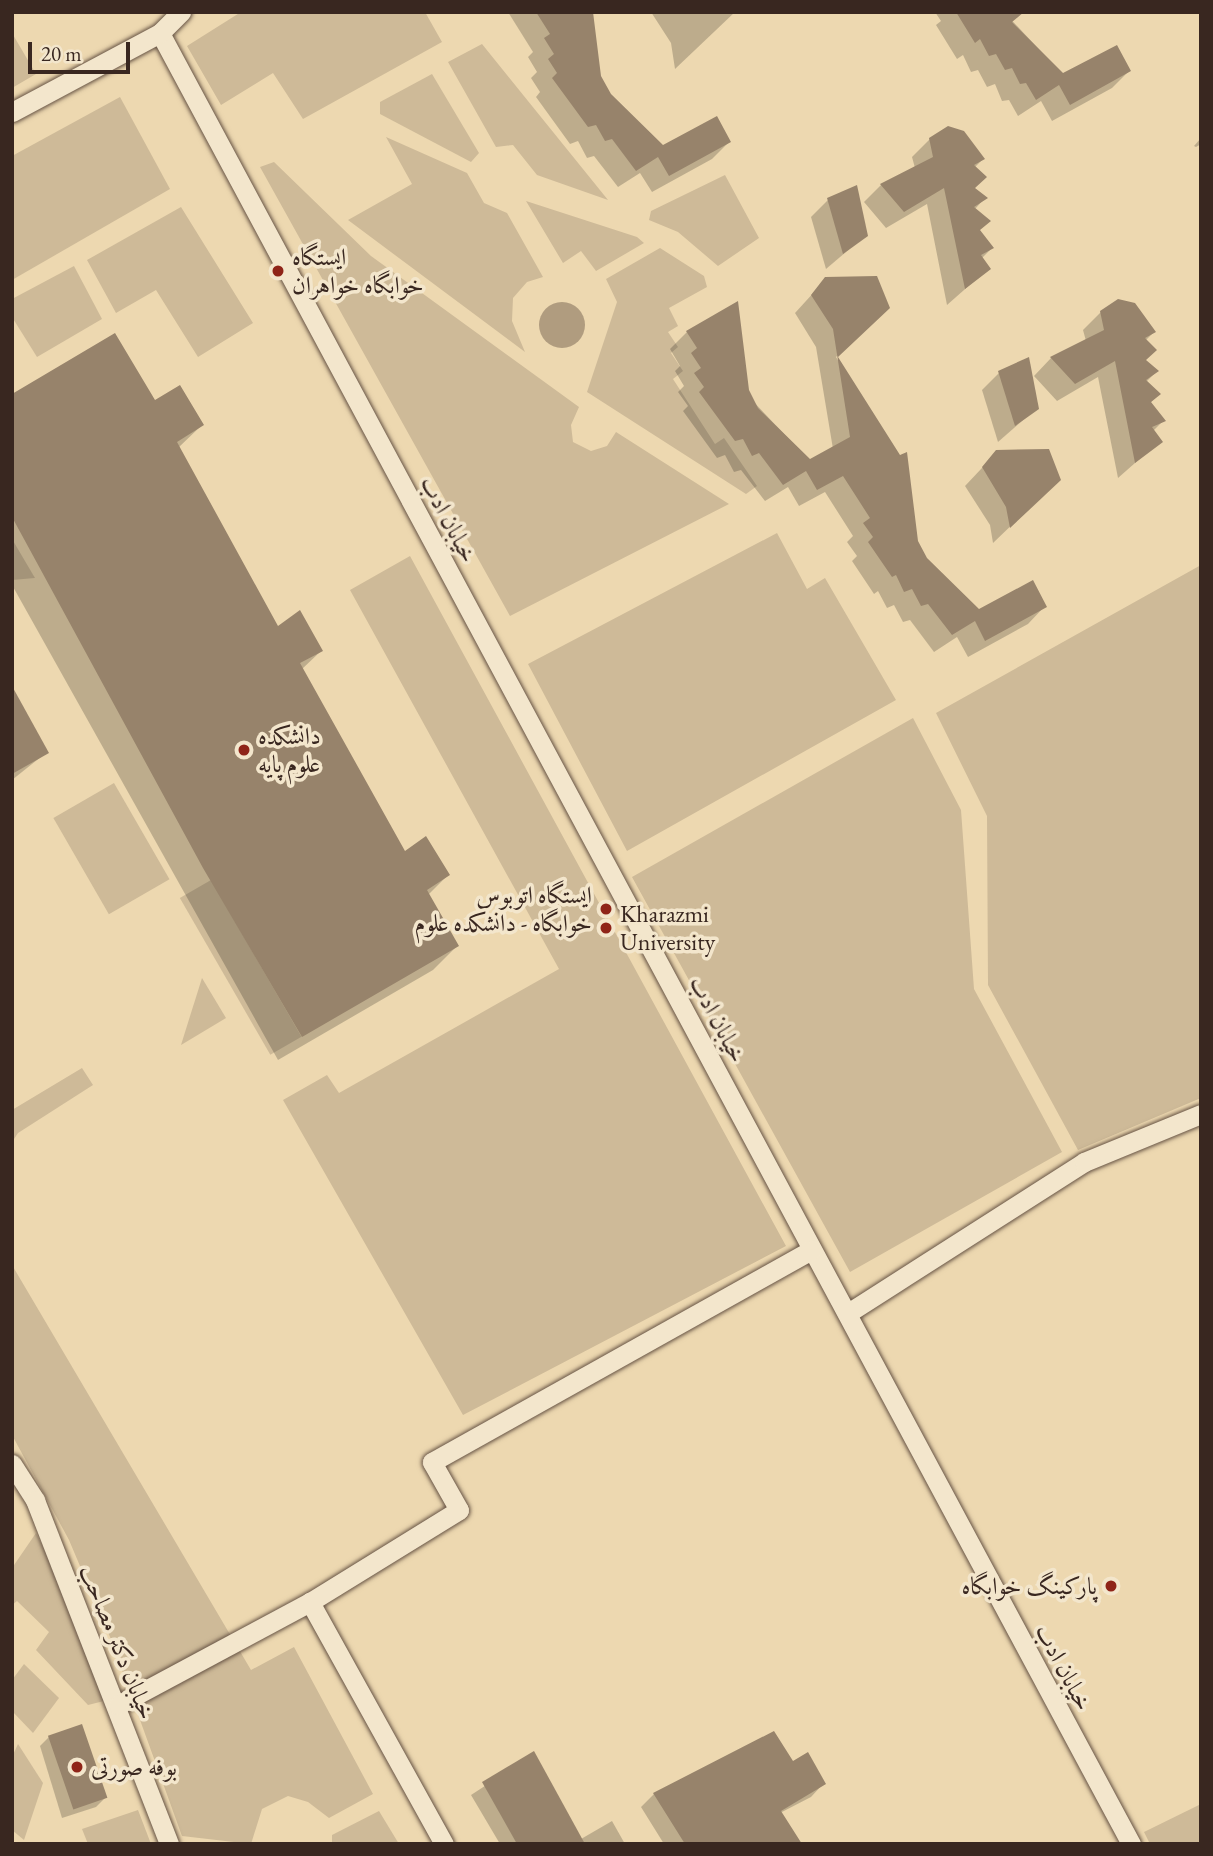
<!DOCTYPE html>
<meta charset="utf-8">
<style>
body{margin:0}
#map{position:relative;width:1213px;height:1856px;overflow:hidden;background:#edd8b0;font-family:"EB Garamond",Amiri,serif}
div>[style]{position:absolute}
.green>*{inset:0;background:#ceba98;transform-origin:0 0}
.water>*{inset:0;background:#b09c7f}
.round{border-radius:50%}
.shadow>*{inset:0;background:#0003}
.building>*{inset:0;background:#97836b;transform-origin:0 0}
.roads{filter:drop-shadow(0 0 2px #665344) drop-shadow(0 0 2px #665344)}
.service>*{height:19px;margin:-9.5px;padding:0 9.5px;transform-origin:9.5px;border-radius:9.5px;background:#f3e6cc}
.dots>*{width:19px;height:19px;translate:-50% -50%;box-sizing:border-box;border:4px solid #f3e6cc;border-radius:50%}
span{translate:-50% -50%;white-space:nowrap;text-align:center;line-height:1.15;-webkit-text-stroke:7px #f3e6cc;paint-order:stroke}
.poi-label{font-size:24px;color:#392720}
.left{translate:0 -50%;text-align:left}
.right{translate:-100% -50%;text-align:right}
.street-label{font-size:24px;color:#392720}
.frame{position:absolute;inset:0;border:14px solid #392720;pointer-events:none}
.scale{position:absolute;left:28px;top:42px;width:102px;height:32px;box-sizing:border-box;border:4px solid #392720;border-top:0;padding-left:9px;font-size:21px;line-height:24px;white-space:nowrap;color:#392720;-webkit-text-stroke:5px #f3e6cc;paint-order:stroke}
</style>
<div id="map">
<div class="green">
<i style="clip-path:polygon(241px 12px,425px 12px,442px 42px,303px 119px,273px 73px,221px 105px,187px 46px)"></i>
<i style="clip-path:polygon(12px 33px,36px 74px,12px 88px)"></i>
<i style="clip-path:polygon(482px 44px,608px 200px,537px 175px,513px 145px,496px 147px,448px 62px)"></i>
<i style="clip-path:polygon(432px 74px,479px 153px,471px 162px,380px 114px,380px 102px)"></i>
<i style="clip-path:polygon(120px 97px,170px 189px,12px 280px,12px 156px)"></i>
<i style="clip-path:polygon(386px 137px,467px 173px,484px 203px,507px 213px,543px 277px,527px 282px,513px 298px,512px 321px,525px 352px,348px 220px,412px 184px)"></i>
<i style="clip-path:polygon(274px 162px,371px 256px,579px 407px,571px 425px,573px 442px,591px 451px,607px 446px,616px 432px,729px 504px,510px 616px,260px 167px)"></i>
<i style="clip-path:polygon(725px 175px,759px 238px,718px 266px,678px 232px,649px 220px,651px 211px)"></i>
<i style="clip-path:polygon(526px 201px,637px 237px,644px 243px,596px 271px,581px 251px,563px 263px)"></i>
<i style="clip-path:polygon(181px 207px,253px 323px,198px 357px,156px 290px,116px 313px,87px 260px)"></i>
<i style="clip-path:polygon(660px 248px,704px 276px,707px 287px,669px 308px,678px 326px,668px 332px,678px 347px,671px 353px,683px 371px,673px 379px,715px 444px,724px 438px,757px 486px,746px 494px,587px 392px,617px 302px,606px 279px)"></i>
<i style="clip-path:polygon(74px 266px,102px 319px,37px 357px,12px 317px,12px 299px)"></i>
<i style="clip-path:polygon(777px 533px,807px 589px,825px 578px,896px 700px,627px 851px,528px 664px)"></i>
<i style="clip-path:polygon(12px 539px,35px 578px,12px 580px)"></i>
<i style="clip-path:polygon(410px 556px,786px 1246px,463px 1415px,283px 1100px,327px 1075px,339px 1093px,559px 969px,350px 590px)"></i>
<i style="clip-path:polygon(1201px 565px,1201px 1098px,1078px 1150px,988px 985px,987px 816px,936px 713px)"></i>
<i style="clip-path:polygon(913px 718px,961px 810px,974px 989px,1062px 1152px,850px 1272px,632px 877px)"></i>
<i style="left:114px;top:783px;width:111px;height:70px;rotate:60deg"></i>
<i style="left:211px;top:880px;width:181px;height:36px;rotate:60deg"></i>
<i style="clip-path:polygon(202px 978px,226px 1018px,181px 1045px)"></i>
<i style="clip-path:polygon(82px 1068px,93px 1085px,18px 1133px,12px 1142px,12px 1110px)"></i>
<i style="clip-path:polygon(12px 1265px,251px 1670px,294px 1647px,373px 1794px,329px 1818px,308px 1802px,288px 1796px,262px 1809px,251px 1844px,182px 1836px,110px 1637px,69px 1540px,12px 1435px)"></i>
<i style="clip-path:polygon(36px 1533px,53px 1567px,104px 1701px,88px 1705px,36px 1650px,49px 1632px,17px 1601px,12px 1605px,12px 1568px)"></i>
<i style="clip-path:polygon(24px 1664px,59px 1698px,33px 1733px,12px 1711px,12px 1680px)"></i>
<i style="clip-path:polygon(18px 1744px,43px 1783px,24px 1840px,12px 1830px,12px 1757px)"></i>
<i style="clip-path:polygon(1201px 1804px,1201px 1844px,1150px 1844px,1144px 1832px)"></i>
<i style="clip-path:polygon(138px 1810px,151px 1844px,88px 1844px,82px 1829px)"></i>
<i style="clip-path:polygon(379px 1811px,399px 1844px,332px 1844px,332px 1835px)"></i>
</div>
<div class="water">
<i class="round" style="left:539px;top:302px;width:46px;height:46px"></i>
</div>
<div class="shadow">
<i style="clip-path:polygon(508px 12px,591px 12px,600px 77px,610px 95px,663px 147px,729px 142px,712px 159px,652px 192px,640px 173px,618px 187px,594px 156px,587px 158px,578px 141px,570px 144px,536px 97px,540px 92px,531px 78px,537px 72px,528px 57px,533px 52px)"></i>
<i style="clip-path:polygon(651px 12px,735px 12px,675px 69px,671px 43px)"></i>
<i style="clip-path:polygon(935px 12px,1004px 12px,1063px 75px,1129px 71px,1112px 88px,1052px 121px,1041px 101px,1018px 116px,1009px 100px,1002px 101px,995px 84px,987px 87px,978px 70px,971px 72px,963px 55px,957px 59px,936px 25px,941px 21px)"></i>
<i style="clip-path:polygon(1201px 138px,1201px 144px,1196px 147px,1194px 146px)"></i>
<i style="clip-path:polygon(930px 139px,983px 159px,974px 168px,973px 188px,985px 198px,975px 209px,979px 231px,992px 248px,982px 258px,989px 268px,947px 305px,927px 204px,886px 228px,864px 202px,881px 185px,915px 168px,912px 157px)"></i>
<i style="clip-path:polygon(828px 200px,866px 235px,826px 269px,811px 217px)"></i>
<i style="clip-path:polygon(826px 279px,870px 325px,836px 357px,899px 458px,916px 541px,926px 559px,979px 611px,1045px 606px,1028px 624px,968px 657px,957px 637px,934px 652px,910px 620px,903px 622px,894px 605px,887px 608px,878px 591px,874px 594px,852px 561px,857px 556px,847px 542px,853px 536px,825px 492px,799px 506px,788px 487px,765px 501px,741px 470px,734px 472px,725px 455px,717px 458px,683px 411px,688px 406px,678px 392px,684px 386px,675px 371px,680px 366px,670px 349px,687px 332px,810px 461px,833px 449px,816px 347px,795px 313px)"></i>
<i style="clip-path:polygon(1101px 312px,1154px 332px,1146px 340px,1144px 361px,1157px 371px,1146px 382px,1159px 394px,1149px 404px,1163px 421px,1153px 431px,1160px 441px,1118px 478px,1098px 377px,1057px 401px,1034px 376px,1051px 358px,1086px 341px,1083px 330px)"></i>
<i style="clip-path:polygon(999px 373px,1037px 408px,998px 442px,982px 390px)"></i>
<i style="clip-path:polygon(12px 396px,155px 402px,202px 425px,178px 448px,277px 628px,321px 651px,301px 670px,404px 854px,448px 875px,428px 895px,457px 946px,433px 970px,278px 1060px,12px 585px)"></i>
<i style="clip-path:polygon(997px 452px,1041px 497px,993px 543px,990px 525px,965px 486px)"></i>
<i style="clip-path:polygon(12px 690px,47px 752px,12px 780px)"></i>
<i style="clip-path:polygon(49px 1737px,105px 1798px,96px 1807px,62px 1818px,40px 1746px)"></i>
<i style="clip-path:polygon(534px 1754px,581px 1839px,612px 1821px,625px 1844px,500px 1844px,471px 1795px)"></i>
<i style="clip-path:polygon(793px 1763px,824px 1783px,811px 1797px,780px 1813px,759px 1844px,664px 1844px,641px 1807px,654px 1794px)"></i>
</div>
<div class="building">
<i style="clip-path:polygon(536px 12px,593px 12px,601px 76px,611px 94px,663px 145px,717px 116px,731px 142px,669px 176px,658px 157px,636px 171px,612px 139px,605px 141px,596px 125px,588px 127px,552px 78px,557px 73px,548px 59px,554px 54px,544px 38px,550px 34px)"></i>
<i style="clip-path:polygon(956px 12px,1024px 12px,1012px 22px,1063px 73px,1117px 45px,1131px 71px,1070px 105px,1059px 85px,1036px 100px,1026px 83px,1020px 84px,1012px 68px,1005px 70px,996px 54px,989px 56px,980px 39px,975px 43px)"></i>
<i style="clip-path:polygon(948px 126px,964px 131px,985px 159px,974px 165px,987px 177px,975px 188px,988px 198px,974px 207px,991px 221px,980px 230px,994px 248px,981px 255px,991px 269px,965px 289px,944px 188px,904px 212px,880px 184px,933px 157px,929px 138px)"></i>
<i style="clip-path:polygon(857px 185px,868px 236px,843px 254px,827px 198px)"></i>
<i style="clip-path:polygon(877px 276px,890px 308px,838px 357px,900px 455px,907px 452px,918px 541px,927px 558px,979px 609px,1033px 580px,1047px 607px,985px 641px,975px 621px,952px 635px,928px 604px,921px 606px,912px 589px,904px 592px,896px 575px,892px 577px,868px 542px,873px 537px,863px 523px,870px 518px,843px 476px,817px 490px,806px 471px,783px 485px,759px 453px,752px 456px,743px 439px,735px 441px,699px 392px,704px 387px,694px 373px,701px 368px,691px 353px,697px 348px,686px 331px,738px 301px,749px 390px,758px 408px,810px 459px,850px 437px,833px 329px,811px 295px,825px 277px)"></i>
<i style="clip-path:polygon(1118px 299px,1135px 303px,1156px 332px,1145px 338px,1157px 350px,1146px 360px,1159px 371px,1146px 380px,1161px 394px,1151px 402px,1166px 421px,1152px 427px,1163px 442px,1135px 463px,1115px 361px,1075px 384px,1050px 357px,1104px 330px,1100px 311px)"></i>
<i style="clip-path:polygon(115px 333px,155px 400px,180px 385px,204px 425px,177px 442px,278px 626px,300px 610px,323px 651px,300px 663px,405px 851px,426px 836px,450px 875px,427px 890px,459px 946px,302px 1037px,203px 868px,12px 517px,12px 394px)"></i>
<i style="clip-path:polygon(1029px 357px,1039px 409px,1015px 426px,998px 371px)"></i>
<i style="clip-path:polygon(1049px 449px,1061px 480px,1010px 528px,1006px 507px,982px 467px,996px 450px)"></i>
<i style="clip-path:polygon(12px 686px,49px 753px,12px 774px)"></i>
<i style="left:82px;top:1724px;width:78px;height:36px;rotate:71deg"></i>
<i style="clip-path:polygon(774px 1731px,793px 1761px,808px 1752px,826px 1784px,781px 1811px,802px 1844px,685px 1844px,653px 1793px)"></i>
<i style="clip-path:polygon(534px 1751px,585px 1844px,517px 1844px,482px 1782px)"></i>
</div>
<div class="roads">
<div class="service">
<i style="left:160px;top:33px;width:2055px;rotate:61.8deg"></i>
<i style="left:12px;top:112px;width:168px;rotate:-28.1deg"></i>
<i style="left:160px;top:33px;width:30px;rotate:-45deg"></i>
<i style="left:848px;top:1313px;width:280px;rotate:-32.6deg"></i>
<i style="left:1084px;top:1162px;width:126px;rotate:-22.3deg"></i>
<i style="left:12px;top:1464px;width:43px;rotate:57.4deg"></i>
<i style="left:35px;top:1500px;width:369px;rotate:68.7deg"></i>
<i style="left:118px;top:1705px;width:218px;rotate:-28.2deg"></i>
<i style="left:444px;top:1844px;width:277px;rotate:-119deg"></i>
<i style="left:310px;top:1602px;width:175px;rotate:-31.7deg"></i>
<i style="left:459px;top:1510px;width:55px;rotate:-119.4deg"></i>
<i style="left:432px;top:1462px;width:435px;rotate:-29.2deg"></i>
</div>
</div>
<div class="dots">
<i style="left:278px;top:271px;background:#8f2418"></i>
<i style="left:244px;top:750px;background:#8f2418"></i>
<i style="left:606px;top:909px;background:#8f2418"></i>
<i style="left:606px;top:928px;background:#8f2418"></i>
<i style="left:1111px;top:1586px;background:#8f2418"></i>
<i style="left:77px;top:1767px;background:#8f2418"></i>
</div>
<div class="poi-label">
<span class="left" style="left:292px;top:271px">ایستگاه<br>خوابگاه خواهران</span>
<span class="left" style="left:258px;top:750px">دانشکده<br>علوم پایه</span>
<span class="right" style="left:592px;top:909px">ایستگاه اتوبوس<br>خوابگاه - دانشکده علوم</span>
<span class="left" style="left:620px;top:928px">Kharazmi<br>University</span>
<span class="right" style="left:1097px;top:1586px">پارکینگ خوابگاه</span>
<span class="left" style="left:91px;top:1767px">بوفه صورتی</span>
</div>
<div class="street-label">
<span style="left:449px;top:519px;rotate:62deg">خیابان ادب</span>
<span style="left:718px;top:1019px;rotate:62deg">خیابان ادب</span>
<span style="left:118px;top:1642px;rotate:68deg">خیابان دکتر مصاحب</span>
<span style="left:1064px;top:1667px;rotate:62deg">خیابان ادب</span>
</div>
<div class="frame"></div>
<div class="scale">20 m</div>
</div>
